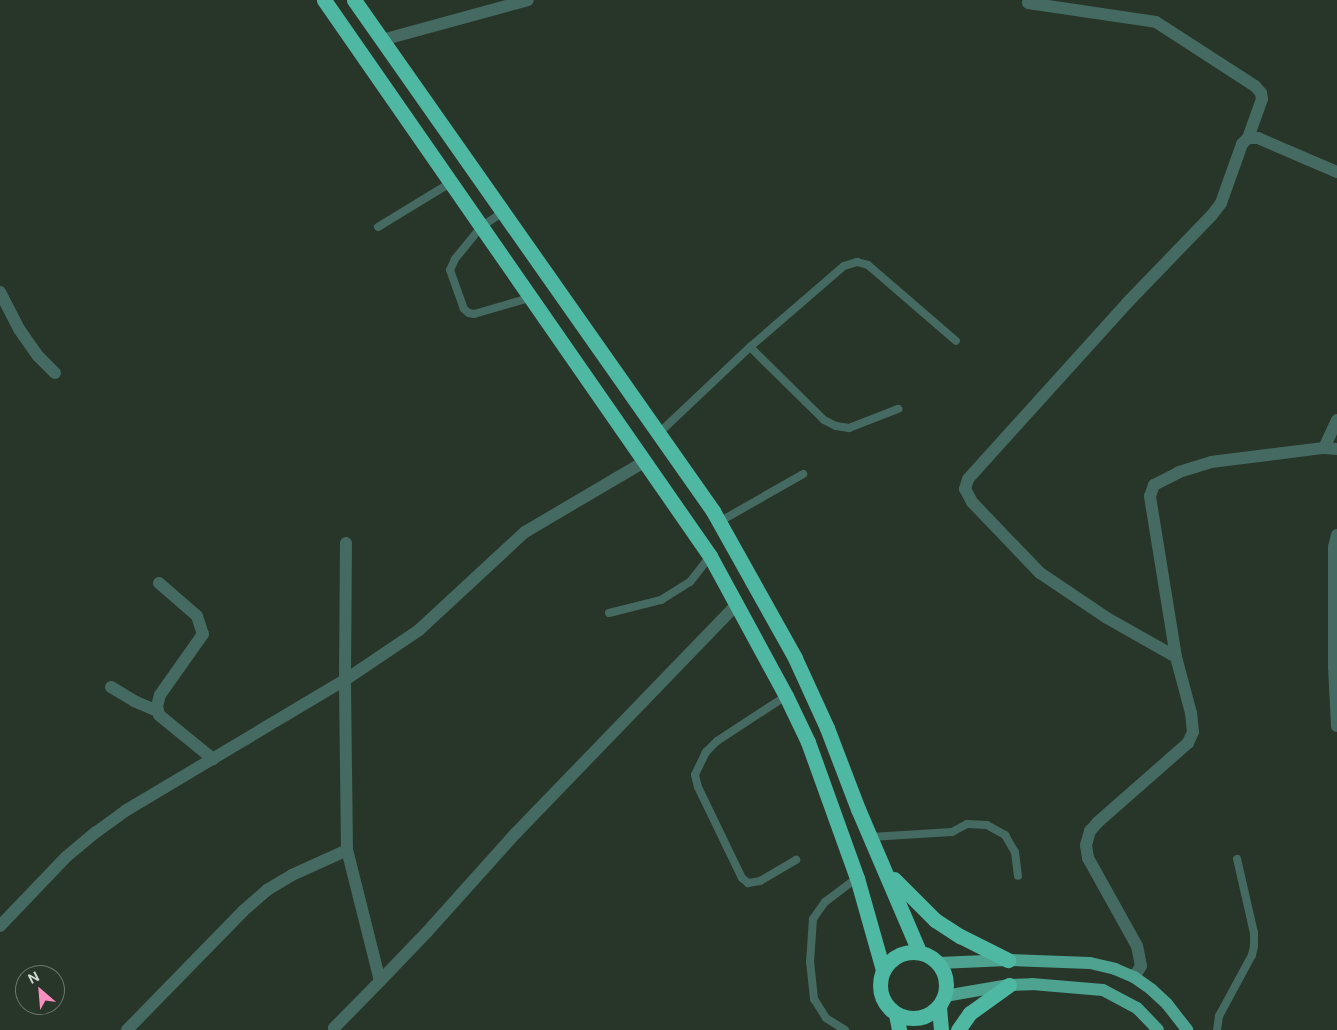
<!DOCTYPE html>
<style>
body{margin:0}
#map{position:relative;width:1337px;height:1030px;overflow:hidden;background:#283529;font-family:"DM Sans",sans-serif}
div>[style]{position:absolute}
.lane>*{height:8px;margin:-4px;padding:0 4px;transform-origin:4px;border-radius:4px;background:#446a61}
.street>*{height:12px;margin:-6px;padding:0 6px;transform-origin:6px;border-radius:6px;background:#446a61}
.primary>*{height:12px;margin:-6px;padding:0 6px;transform-origin:6px;border-radius:6px;background:#4da290}
.highway>*{height:15px;margin:-7.5px;padding:0 7.5px;transform-origin:7.5px;border-radius:7.5px;background:#4fb8a2}
.highway>.ring{margin:-7.5px;padding:0;box-sizing:content-box;background:none;border:15px solid #4fb8a2;border-radius:50%}
span{translate:-50% -50%;white-space:nowrap;text-align:center;line-height:1.15;-webkit-text-stroke:4.5px #283529;paint-order:stroke}
.north{position:absolute;left:15px;top:965px;width:50px;height:50px;box-sizing:border-box;background:#283529;border:1px solid #6c786d;border-radius:50%;rotate:333deg;font-size:14px;font-weight:700;line-height:20px;text-align:center;color:#d3dcd4}
.north::after{content:'';display:block;margin:auto;width:18px;height:22px;background:#fd8ec0;clip-path:polygon(50% 0,100% 100%,50% 72%,0 100%)}
</style>
<div id="map">
<div class="lane">
<i style="left:503px;top:212px;width:27px;rotate:146deg"></i>
<i style="left:481px;top:227px;width:41px;rotate:129.1deg"></i>
<i style="left:455px;top:259px;width:12px;rotate:114deg"></i>
<i style="left:450px;top:270px;width:41px;rotate:70.3deg"></i>
<i style="left:464px;top:309px;width:6px;rotate:39deg"></i>
<i style="left:469px;top:313px;width:5px;rotate:11deg"></i>
<i style="left:474px;top:314px;width:57px;rotate:-16.2deg"></i>
<i style="left:378px;top:227px;width:84px;rotate:-31.4deg"></i>
<i style="left:750px;top:347px;width:104px;rotate:44.6deg"></i>
<i style="left:824px;top:420px;width:13px;rotate:27deg"></i>
<i style="left:836px;top:426px;width:13px;rotate:9deg"></i>
<i style="left:849px;top:428px;width:53px;rotate:-21.2deg"></i>
<i style="left:659px;top:433px;width:125px;rotate:-43.4deg"></i>
<i style="left:750px;top:347px;width:124px;rotate:-40.8deg"></i>
<i style="left:844px;top:266px;width:14px;rotate:-17deg"></i>
<i style="left:857px;top:262px;width:11px;rotate:15deg"></i>
<i style="left:868px;top:265px;width:116px;rotate:40.8deg"></i>
<i style="left:719px;top:522px;width:97px;rotate:-29.7deg"></i>
<i style="left:609px;top:613px;width:54px;rotate:-14deg"></i>
<i style="left:661px;top:600px;width:34px;rotate:-32deg"></i>
<i style="left:690px;top:582px;width:33px;rotate:-52deg"></i>
<i style="left:786px;top:696px;width:82px;rotate:146.9deg"></i>
<i style="left:717px;top:741px;width:16px;rotate:135deg"></i>
<i style="left:706px;top:752px;width:25px;rotate:116deg"></i>
<i style="left:695px;top:775px;width:12px;rotate:76deg"></i>
<i style="left:698px;top:787px;width:101px;rotate:64.2deg"></i>
<i style="left:742px;top:878px;width:8px;rotate:40deg"></i>
<i style="left:748px;top:883px;width:12px;rotate:-9deg"></i>
<i style="left:760px;top:881px;width:42px;rotate:-30.3deg"></i>
<i style="left:871px;top:837px;width:81px;rotate:-3.5deg"></i>
<i style="left:952px;top:832px;width:17px;rotate:-28deg"></i>
<i style="left:967px;top:824px;width:20px;rotate:3deg"></i>
<i style="left:987px;top:825px;width:21px;rotate:29deg"></i>
<i style="left:1005px;top:835px;width:20px;rotate:60deg"></i>
<i style="left:1015px;top:852px;width:24px;rotate:83deg"></i>
<i style="left:845px;top:1030px;width:22px;rotate:-148deg"></i>
<i style="left:826px;top:1018px;width:22px;rotate:-122deg"></i>
<i style="left:814px;top:999px;width:37px;rotate:-96deg"></i>
<i style="left:810px;top:962px;width:43px;rotate:-86deg"></i>
<i style="left:813px;top:919px;width:21px;rotate:-55deg"></i>
<i style="left:825px;top:902px;width:40px;rotate:-37deg"></i>
<i style="left:1217px;top:1030px;width:14px;rotate:-82deg"></i>
<i style="left:1219px;top:1016px;width:69px;rotate:-61.6deg"></i>
<i style="left:1252px;top:955px;width:9px;rotate:-77deg"></i>
<i style="left:1254px;top:946px;width:13px;rotate:-90deg"></i>
<i style="left:1254px;top:933px;width:76px;rotate:-102.9deg"></i>
</div>
<div class="street">
<i style="left:1028px;top:3px;width:129px;rotate:8.4deg"></i>
<i style="left:1156px;top:22px;width:118px;rotate:32.9deg"></i>
<i style="left:1255px;top:86px;width:9px;rotate:49deg"></i>
<i style="left:1261px;top:93px;width:6px;rotate:81deg"></i>
<i style="left:1262px;top:99px;width:41px;rotate:109.7deg"></i>
<i style="left:382px;top:40px;width:151px;rotate:-15.3deg"></i>
<i style="left:0;top:292px;width:42px;rotate:62.8deg"></i>
<i style="left:19px;top:329px;width:33px;rotate:55deg"></i>
<i style="left:38px;top:356px;width:24px;rotate:45deg"></i>
<i style="left:1324px;top:448px;width:31px;rotate:-65deg"></i>
<i style="left:1337px;top:535px;width:12px;rotate:104deg"></i>
<i style="left:1334px;top:547px;width:120px;rotate:90deg"></i>
<i style="left:1334px;top:667px;width:59px;rotate:87.1deg"></i>
<i style="left:159px;top:583px;width:50px;rotate:41deg"></i>
<i style="left:197px;top:616px;width:19px;rotate:72deg"></i>
<i style="left:203px;top:634px;width:75px;rotate:125.2deg"></i>
<i style="left:160px;top:695px;width:11px;rotate:105deg"></i>
<i style="left:157px;top:706px;width:9px;rotate:77deg"></i>
<i style="left:159px;top:715px;width:70px;rotate:39.2deg"></i>
<i style="left:1176px;top:657px;width:79px;rotate:-150.5deg"></i>
<i style="left:1107px;top:618px;width:81px;rotate:-146.1deg"></i>
<i style="left:1040px;top:573px;width:98px;rotate:-133.8deg"></i>
<i style="left:972px;top:502px;width:15px;rotate:-118deg"></i>
<i style="left:965px;top:489px;width:10px;rotate:-73deg"></i>
<i style="left:968px;top:479px;width:237px;rotate:-47.9deg"></i>
<i style="left:1127px;top:303px;width:122px;rotate:-46deg"></i>
<i style="left:1212px;top:215px;width:15px;rotate:-53deg"></i>
<i style="left:1221px;top:203px;width:63px;rotate:-70.4deg"></i>
<i style="left:1242px;top:144px;width:8px;rotate:-45deg"></i>
<i style="left:1248px;top:138px;width:10px"></i>
<i style="left:1258px;top:138px;width:86px;rotate:23.3deg"></i>
<i style="left:111px;top:687px;width:27px;rotate:31deg"></i>
<i style="left:134px;top:701px;width:26px;rotate:23deg"></i>
<i style="left:0;top:926px;width:95px;rotate:-46.3deg"></i>
<i style="left:66px;top:857px;width:38px;rotate:-40deg"></i>
<i style="left:95px;top:833px;width:37px;rotate:-36deg"></i>
<i style="left:125px;top:811px;width:256px;rotate:-30.8deg"></i>
<i style="left:345px;top:680px;width:137px;rotate:-89.6deg"></i>
<i style="left:1134px;top:977px;width:13px;rotate:-58deg"></i>
<i style="left:1141px;top:966px;width:20px;rotate:-101deg"></i>
<i style="left:1137px;top:946px;width:101px;rotate:-119.1deg"></i>
<i style="left:1088px;top:858px;width:13px;rotate:-99deg"></i>
<i style="left:1086px;top:845px;width:15px;rotate:-74deg"></i>
<i style="left:1090px;top:831px;width:12px;rotate:-48deg"></i>
<i style="left:1098px;top:822px;width:120px;rotate:-41.3deg"></i>
<i style="left:1188px;top:743px;width:12px;rotate:-66deg"></i>
<i style="left:1193px;top:732px;width:19px;rotate:-96deg"></i>
<i style="left:1191px;top:713px;width:58px;rotate:-105deg"></i>
<i style="left:1176px;top:657px;width:163px;rotate:-99.2deg"></i>
<i style="left:1150px;top:496px;width:12px;rotate:-70deg"></i>
<i style="left:1154px;top:485px;width:28px;rotate:-27deg"></i>
<i style="left:1179px;top:472px;width:34px;rotate:-17deg"></i>
<i style="left:1211px;top:462px;width:114px;rotate:-7.1deg"></i>
<i style="left:1324px;top:448px;width:13px;rotate:4deg"></i>
<i style="left:380px;top:981px;width:68px;rotate:-46.2deg"></i>
<i style="left:427px;top:932px;width:132px;rotate:-48.1deg"></i>
<i style="left:515px;top:834px;width:320px;rotate:-46deg"></i>
<i style="left:127px;top:1030px;width:166px;rotate:-45.7deg"></i>
<i style="left:243px;top:911px;width:32px;rotate:-41deg"></i>
<i style="left:267px;top:890px;width:29px;rotate:-31deg"></i>
<i style="left:292px;top:875px;width:60px;rotate:-24.4deg"></i>
<i style="left:334px;top:1030px;width:2px;rotate:-90deg"></i>
<i style="left:334px;top:1028px;width:66px;rotate:-45.6deg"></i>
<i style="left:380px;top:981px;width:135px;rotate:-104.1deg"></i>
<i style="left:347px;top:850px;width:170px;rotate:-90.7deg"></i>
<i style="left:345px;top:680px;width:89px;rotate:-34deg"></i>
<i style="left:419px;top:630px;width:144px;rotate:-42.8deg"></i>
<i style="left:525px;top:532px;width:138px;rotate:-30.5deg"></i>
</div>
<div class="primary">
<i style="left:939px;top:963px;width:69px;rotate:-2.5deg"></i>
<i style="left:1008px;top:960px;width:82px;rotate:2.1deg"></i>
<i style="left:1090px;top:963px;width:26px;rotate:13deg"></i>
<i style="left:1115px;top:969px;width:21px;rotate:23deg"></i>
<i style="left:1134px;top:977px;width:21px;rotate:35deg"></i>
<i style="left:1151px;top:989px;width:22px;rotate:43deg"></i>
<i style="left:1167px;top:1004px;width:33px;rotate:52deg"></i>
<i style="left:945px;top:996px;width:65px;rotate:-9.8deg"></i>
<i style="left:1009px;top:985px;width:23px;rotate:-2deg"></i>
<i style="left:1032px;top:984px;width:71px;rotate:4.8deg"></i>
<i style="left:1103px;top:990px;width:38px;rotate:28deg"></i>
<i style="left:1137px;top:1008px;width:30px;rotate:46deg"></i>
</div>
<div class="highway">
<i style="left:324px;top:0;width:677px;rotate:55.23deg"></i>
<i style="left:710px;top:556px;width:159px;rotate:61.5deg"></i>
<i style="left:786px;top:696px;width:51px;rotate:64.4deg"></i>
<i style="left:808px;top:742px;width:145px;rotate:70.2deg"></i>
<i style="left:857px;top:878px;width:96px;rotate:74.2deg"></i>
<i style="left:354px;top:0;width:625px;rotate:54.91deg"></i>
<i style="left:713px;top:511px;width:168px;rotate:60.8deg"></i>
<i style="left:795px;top:658px;width:77px;rotate:65.4deg"></i>
<i style="left:827px;top:728px;width:87px;rotate:69.1deg"></i>
<i style="left:858px;top:809px;width:155px;rotate:66.8deg"></i>
<i style="left:894px;top:879px;width:58px;rotate:45deg"></i>
<i style="left:935px;top:920px;width:30px;rotate:33deg"></i>
<i style="left:960px;top:936px;width:54px;rotate:26.6deg"></i>
<i class="ring" style="left:880px;top:952px;width:51px;height:51px"></i>
<i style="left:939px;top:1007px;width:23px;rotate:85deg"></i>
<i style="left:896px;top:1014px;width:16px;rotate:79deg"></i>
<i style="left:958px;top:1030px;width:21px;rotate:-55deg"></i>
<i style="left:970px;top:1013px;width:48px;rotate:-35.7deg"></i>
</div>
<div class="north">N</div>
</div>
